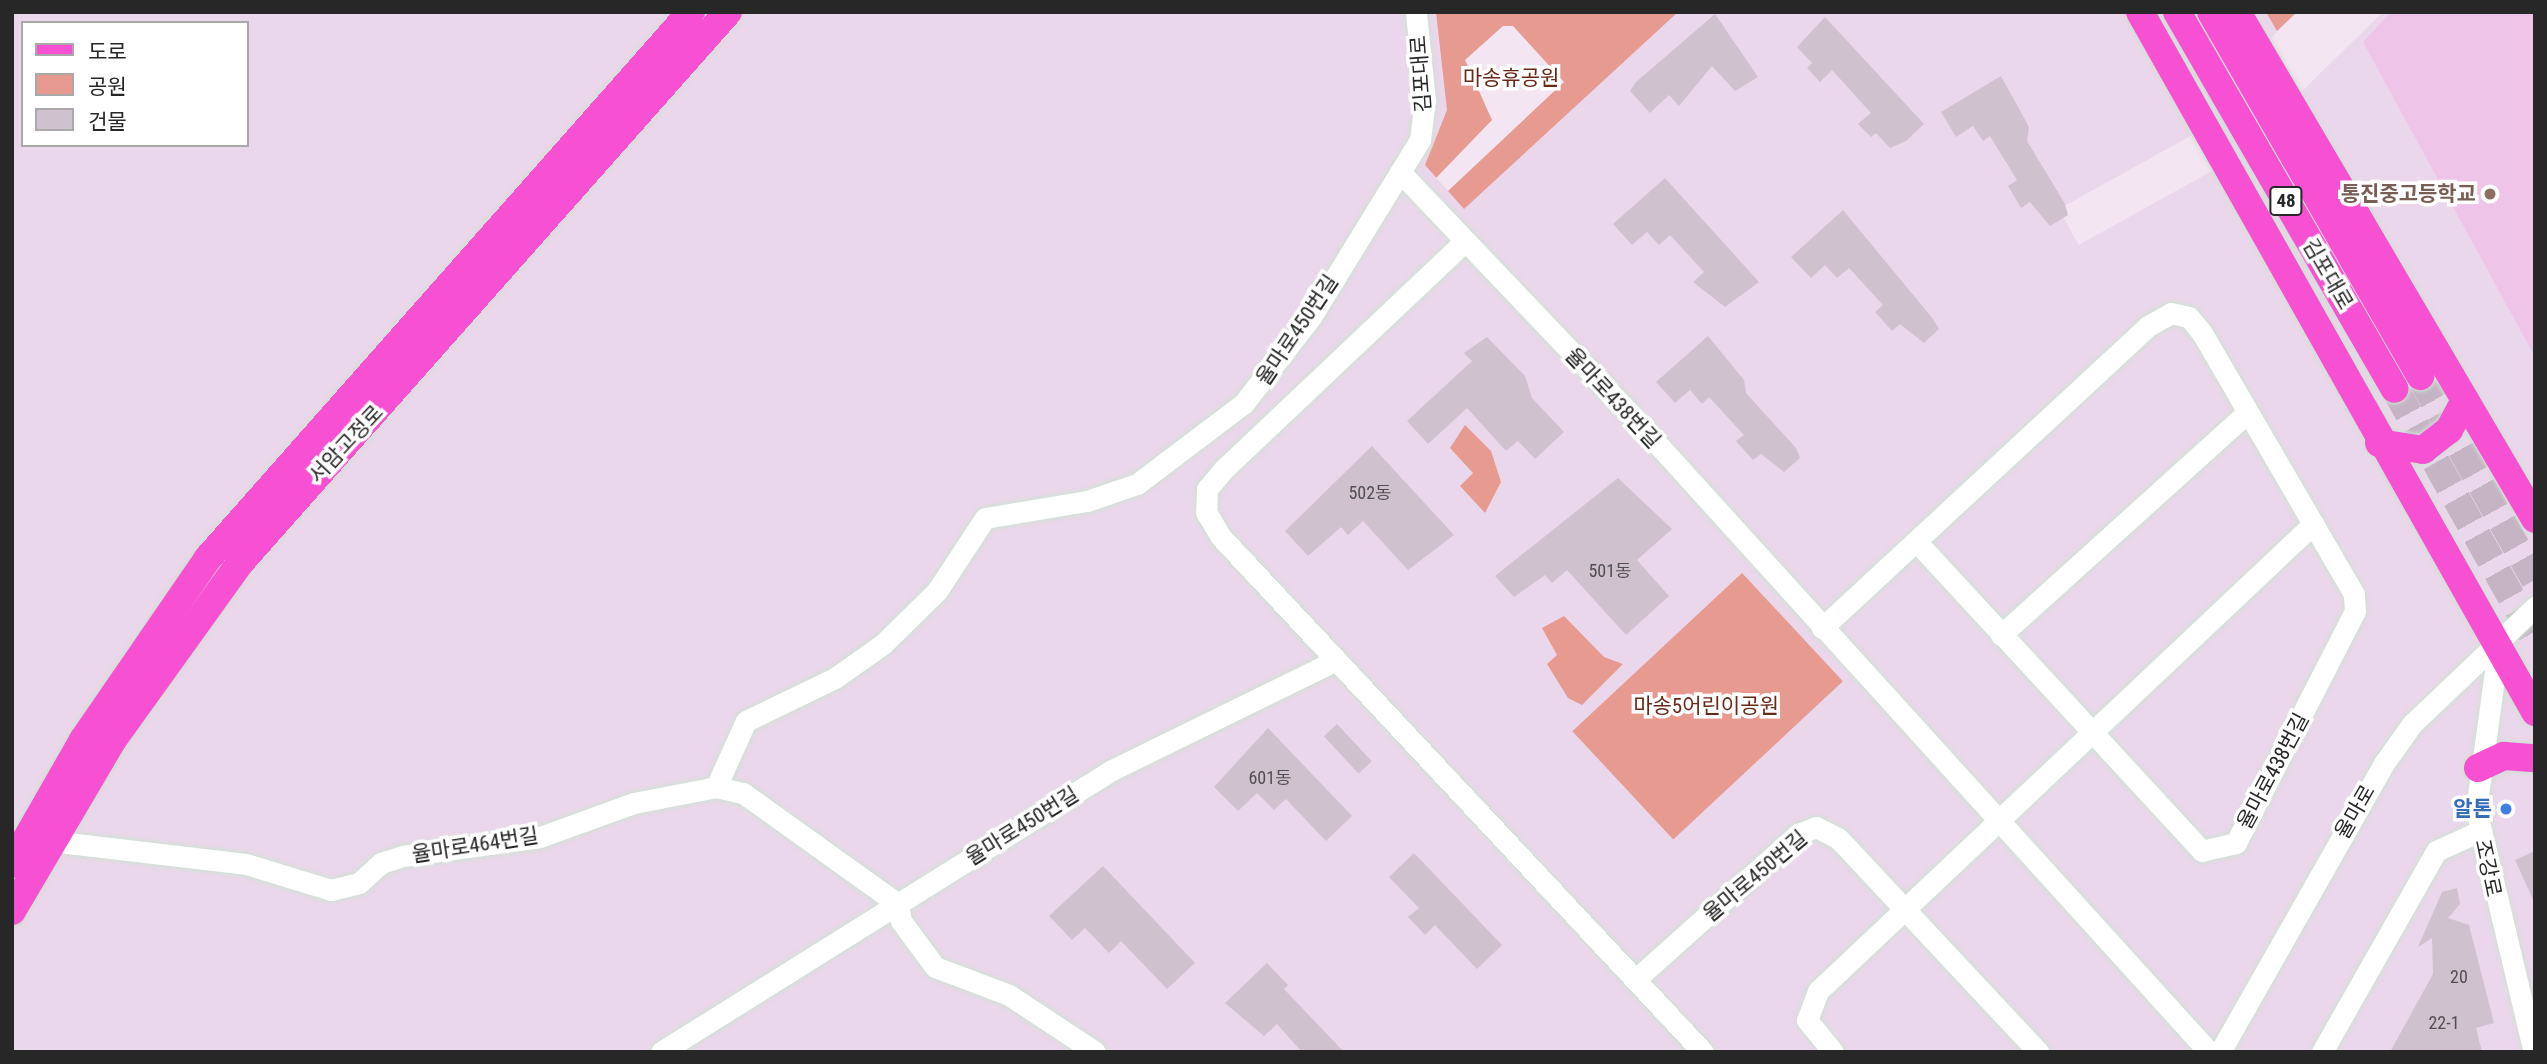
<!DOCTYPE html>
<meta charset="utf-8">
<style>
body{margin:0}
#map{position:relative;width:2547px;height:1064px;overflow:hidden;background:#ebd7eb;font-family:"Roboto Condensed","Noto Sans KR",sans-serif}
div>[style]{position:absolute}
.education>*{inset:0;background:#eec5e9}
.green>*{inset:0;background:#e69a90;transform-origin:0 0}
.plaza>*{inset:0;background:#f3e5f2;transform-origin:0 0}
.building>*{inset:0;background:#d0c1cf;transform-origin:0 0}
.major-tunnel>*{height:28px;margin-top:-14px;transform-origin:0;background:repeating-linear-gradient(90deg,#c4b4c4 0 28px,transparent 0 42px)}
.roads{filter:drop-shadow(0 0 2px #cde2d2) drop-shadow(0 0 2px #cde2d2)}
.minor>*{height:21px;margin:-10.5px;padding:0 10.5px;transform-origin:10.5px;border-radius:10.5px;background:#fff}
.major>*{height:28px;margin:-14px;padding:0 14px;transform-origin:14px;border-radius:14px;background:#f850d2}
.dots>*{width:19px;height:19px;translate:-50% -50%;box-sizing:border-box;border:4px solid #fff;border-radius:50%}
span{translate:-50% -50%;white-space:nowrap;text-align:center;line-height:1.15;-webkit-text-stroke:7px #fff;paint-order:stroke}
.number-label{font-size:18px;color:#514e51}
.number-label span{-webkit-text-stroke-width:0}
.shield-label span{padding:2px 5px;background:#fff;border:2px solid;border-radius:5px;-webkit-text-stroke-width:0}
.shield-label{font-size:19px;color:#272727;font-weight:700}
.street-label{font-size:21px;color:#272727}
.park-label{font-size:21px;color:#672915}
.education-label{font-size:21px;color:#785e54;font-weight:700}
.right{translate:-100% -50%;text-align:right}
.shop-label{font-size:21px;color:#366cbe;font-weight:700}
.frame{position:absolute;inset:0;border:14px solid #272727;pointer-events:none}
.legend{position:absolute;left:21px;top:21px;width:228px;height:126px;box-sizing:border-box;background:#fff;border:2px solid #a9a9a9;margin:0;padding:9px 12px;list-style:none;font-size:21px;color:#272727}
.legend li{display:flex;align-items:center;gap:14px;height:35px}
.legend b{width:35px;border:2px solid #a9a9a9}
</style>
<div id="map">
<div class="education">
<i style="clip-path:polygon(2391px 12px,2535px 12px,2535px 357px,2363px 42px)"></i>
</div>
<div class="green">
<i style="clip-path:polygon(1436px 12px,1678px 12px,1464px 209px,1425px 165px,1447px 110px)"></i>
<i style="clip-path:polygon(2266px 12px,2297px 12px,2277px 31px)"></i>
<i style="clip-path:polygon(1465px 425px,1491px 451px,1501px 482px,1485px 513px,1460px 486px,1473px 473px,1450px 448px)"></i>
<i style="left:1742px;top:573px;width:148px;height:232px;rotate:47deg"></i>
<i style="clip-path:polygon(1564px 616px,1604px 657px,1623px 664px,1582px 705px,1568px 698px,1547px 664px,1557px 655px,1542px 628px)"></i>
</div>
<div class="plaza">
<i style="clip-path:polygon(2297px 12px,2383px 12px,2301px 92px,2270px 39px)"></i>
<i style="clip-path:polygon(1503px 26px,1513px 26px,1564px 82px,1448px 191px,1436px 178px,1492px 120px,1465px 60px)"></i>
<i style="left:2196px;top:133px;width:41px;height:157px;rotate:61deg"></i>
</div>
<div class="building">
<i style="clip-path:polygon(1715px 14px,1758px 77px,1735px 91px,1712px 66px,1679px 106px,1669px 95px,1650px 113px,1630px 91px,1636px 82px)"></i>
<i style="clip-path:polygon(1825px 17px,1924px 124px,1906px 141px,1890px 148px,1876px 133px,1871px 137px,1858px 124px,1871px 113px,1832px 70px,1820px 82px,1807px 68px,1812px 63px,1797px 47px)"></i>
<i style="clip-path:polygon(2001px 76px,2029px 127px,2027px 141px,2065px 204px,2068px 215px,2050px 226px,2030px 202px,2021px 208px,2008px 186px,2017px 180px,1990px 136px,1983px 141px,1973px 126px,1956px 137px,1941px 112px)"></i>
<i style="clip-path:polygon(1665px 178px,1759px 282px,1725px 307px,1693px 282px,1704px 272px,1670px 235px,1659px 245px,1647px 232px,1632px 245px,1613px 224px)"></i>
<i style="clip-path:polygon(1843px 210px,1933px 319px,1939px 329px,1924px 343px,1900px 324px,1892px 331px,1875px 312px,1883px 305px,1849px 268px,1837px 278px,1825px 265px,1811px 278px,1791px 257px)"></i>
<i style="clip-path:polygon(1708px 336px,1744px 380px,1746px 393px,1796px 448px,1800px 458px,1784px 472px,1761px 454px,1753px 460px,1736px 441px,1744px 435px,1709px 397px,1702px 404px,1690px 390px,1675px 403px,1656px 382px)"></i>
<i style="clip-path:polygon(1487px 337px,1525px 376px,1532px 398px,1564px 432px,1535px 459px,1518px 441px,1506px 451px,1467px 408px,1428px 444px,1407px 421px,1472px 361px,1464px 353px)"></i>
<i style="clip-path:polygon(1372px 446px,1454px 535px,1408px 570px,1363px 521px,1348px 535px,1341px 527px,1308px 556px,1285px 531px)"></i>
<i style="clip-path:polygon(1618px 478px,1672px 529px,1637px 560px,1669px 596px,1626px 635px,1567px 570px,1552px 583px,1545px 575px,1514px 597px,1495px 576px)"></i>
<i style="left:1337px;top:724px;width:51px;height:18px;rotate:47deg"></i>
<i style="clip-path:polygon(1268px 728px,1352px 816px,1326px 841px,1286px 799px,1274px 810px,1257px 793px,1238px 811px,1214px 787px)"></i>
<i style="clip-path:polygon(2535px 851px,2535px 904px,2515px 860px)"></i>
<i style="clip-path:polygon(1414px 853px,1502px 945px,1477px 969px,1435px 925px,1425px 935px,1408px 917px,1419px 908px,1389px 877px)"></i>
<i style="clip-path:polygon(1103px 866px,1195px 963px,1167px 989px,1121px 941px,1109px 953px,1085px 928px,1072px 940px,1049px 916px)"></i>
<i style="clip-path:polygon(2457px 888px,2460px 904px,2448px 918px,2469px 925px,2494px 1023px,2476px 1028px,2482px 1052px,2390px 1052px,2433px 974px,2432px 938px,2418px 947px,2442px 892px)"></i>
<i style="clip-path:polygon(1267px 963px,1288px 985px,1284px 989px,1344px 1052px,1302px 1052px,1277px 1024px,1264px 1036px,1225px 1003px)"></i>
</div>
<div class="major-tunnel">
<i style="left:2420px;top:376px;width:234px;rotate:60.6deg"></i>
<i style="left:2395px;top:389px;width:287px;rotate:60.8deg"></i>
</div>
<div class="roads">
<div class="minor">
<i style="left:1400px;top:172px;width:323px;rotate:46.4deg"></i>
<i style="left:1623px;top:406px;width:872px;rotate:47.79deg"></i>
<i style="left:1464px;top:242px;width:332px;rotate:136.6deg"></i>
<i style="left:1223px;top:470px;width:25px;rotate:130deg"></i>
<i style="left:1207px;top:489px;width:23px;rotate:92deg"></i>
<i style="left:1206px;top:512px;width:29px;rotate:59deg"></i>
<i style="left:1221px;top:537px;width:705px;rotate:46.9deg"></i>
<i style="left:1822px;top:628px;width:444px;rotate:-42.8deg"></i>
<i style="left:2148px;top:326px;width:26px;rotate:-29deg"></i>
<i style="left:2171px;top:313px;width:18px;rotate:13deg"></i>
<i style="left:2189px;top:317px;width:21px;rotate:51deg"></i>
<i style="left:2202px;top:333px;width:302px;rotate:59.8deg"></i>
<i style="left:2354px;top:594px;width:17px;rotate:87deg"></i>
<i style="left:2355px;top:611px;width:261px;rotate:117.2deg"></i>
<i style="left:2236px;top:843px;width:35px;rotate:167deg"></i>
<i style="left:2202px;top:851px;width:418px;rotate:-132.7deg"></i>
<i style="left:2001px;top:635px;width:331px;rotate:-42.1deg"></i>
<i style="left:2499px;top:642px;width:169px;rotate:97.8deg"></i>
<i style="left:2476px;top:809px;width:250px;rotate:76.6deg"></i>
<i style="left:716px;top:787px;width:72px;rotate:-65.6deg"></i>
<i style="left:746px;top:721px;width:99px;rotate:-25.8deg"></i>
<i style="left:835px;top:678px;width:59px;rotate:-35.3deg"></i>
<i style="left:883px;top:644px;width:76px;rotate:-44.5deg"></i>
<i style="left:937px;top:591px;width:87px;rotate:-56.7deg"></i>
<i style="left:985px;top:518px;width:103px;rotate:-9.5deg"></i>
<i style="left:1087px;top:501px;width:53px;rotate:-18.8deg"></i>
<i style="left:1137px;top:484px;width:134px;rotate:-37.1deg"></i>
<i style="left:1244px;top:403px;width:109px;rotate:-52.1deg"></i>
<i style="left:1311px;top:317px;width:208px;rotate:-58.4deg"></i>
<i style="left:1420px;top:140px;width:39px;rotate:-83deg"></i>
<i style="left:1425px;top:101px;width:89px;rotate:-95.8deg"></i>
<i style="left:42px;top:840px;width:205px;rotate:6.7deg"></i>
<i style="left:246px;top:864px;width:89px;rotate:17deg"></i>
<i style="left:331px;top:890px;width:29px;rotate:-14deg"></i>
<i style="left:359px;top:883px;width:30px;rotate:-42deg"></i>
<i style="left:381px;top:863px;width:23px;rotate:-18deg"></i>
<i style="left:403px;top:856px;width:138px;rotate:-7.9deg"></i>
<i style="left:540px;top:837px;width:100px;rotate:-19.9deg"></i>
<i style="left:634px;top:803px;width:84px;rotate:-11deg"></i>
<i style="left:716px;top:787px;width:28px;rotate:13deg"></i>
<i style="left:743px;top:793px;width:191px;rotate:35.6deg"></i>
<i style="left:898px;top:904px;width:17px;rotate:80deg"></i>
<i style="left:901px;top:921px;width:57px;rotate:53.5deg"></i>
<i style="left:935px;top:967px;width:79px;rotate:20.7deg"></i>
<i style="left:1009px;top:995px;width:103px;rotate:33.5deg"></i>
<i style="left:1636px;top:979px;width:217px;rotate:-41.8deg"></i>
<i style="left:1798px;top:834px;width:19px;rotate:-21deg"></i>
<i style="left:1816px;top:827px;width:25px;rotate:27deg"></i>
<i style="left:1838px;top:838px;width:293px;rotate:46.9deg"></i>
<i style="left:661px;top:1052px;width:532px;rotate:-32.02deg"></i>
<i style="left:1112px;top:770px;width:250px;rotate:-26.1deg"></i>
<i style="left:1833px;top:1052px;width:41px;rotate:-129.1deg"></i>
<i style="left:1807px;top:1020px;width:31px;rotate:-69deg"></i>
<i style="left:1818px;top:991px;width:681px;rotate:-43.33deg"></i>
<i style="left:2220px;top:1052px;width:334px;rotate:-60.4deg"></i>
<i style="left:2385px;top:762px;width:47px;rotate:-54.6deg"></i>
<i style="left:2412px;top:724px;width:170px;rotate:-43.6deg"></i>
<i style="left:2322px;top:1052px;width:231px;rotate:-60.4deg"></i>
<i style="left:2436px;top:851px;width:48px;rotate:-24.4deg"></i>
</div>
<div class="major">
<i style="left:2140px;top:12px;width:804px;rotate:60.56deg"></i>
<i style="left:2177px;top:12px;width:435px;rotate:60deg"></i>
<i style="left:2211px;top:12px;width:420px;rotate:60.1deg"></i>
<i style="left:2237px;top:12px;width:588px;rotate:59.55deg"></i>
<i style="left:2379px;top:443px;width:45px;rotate:9deg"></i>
<i style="left:2423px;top:450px;width:33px;rotate:-38deg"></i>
<i style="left:2449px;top:430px;width:34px;rotate:-62deg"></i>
<i style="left:2478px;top:768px;width:29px;rotate:-25deg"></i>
<i style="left:2504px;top:756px;width:31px;rotate:4deg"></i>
<i style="left:12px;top:864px;width:143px;rotate:-60.2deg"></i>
<i style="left:83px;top:740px;width:221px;rotate:-55.5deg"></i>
<i style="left:208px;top:558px;width:729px;rotate:-48.5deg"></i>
<i style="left:12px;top:911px;width:197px;rotate:-59.5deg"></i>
<i style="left:112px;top:741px;width:218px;rotate:-54.3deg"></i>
<i style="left:239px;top:564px;width:737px;rotate:-48.46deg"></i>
</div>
</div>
<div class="dots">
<i style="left:2490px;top:194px;background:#8d6e63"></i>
<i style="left:2506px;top:809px;background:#3f7fe0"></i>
</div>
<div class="number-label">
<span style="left:1370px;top:493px">502동</span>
<span style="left:1610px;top:571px">501동</span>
<span style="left:1270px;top:778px">601동</span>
<span style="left:2459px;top:977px">20</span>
<span style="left:2444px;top:1023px">22-1</span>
</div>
<div class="shield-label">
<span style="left:2286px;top:201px">48</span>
</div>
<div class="street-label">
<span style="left:1421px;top:74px;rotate:-94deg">김포대로</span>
<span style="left:2328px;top:274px;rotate:60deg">김포대로</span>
<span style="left:1297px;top:330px;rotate:-56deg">율마로450번길</span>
<span style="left:1613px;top:398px;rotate:47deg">율마로438번길</span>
<span style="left:346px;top:444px;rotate:-47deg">서암고정로</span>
<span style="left:2273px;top:771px;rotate:-62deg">율마로438번길</span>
<span style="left:2355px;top:812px;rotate:-60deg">율마로</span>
<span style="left:1022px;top:826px;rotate:-32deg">율마로450번길</span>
<span style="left:475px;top:845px;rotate:-9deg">율마로464번길</span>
<span style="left:2488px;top:868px;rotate:78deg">조강로</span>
<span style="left:1755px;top:876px;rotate:-40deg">율마로450번길</span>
</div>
<div class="park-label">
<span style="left:1511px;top:78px">마송휴공원</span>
<span style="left:1706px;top:706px">마송5어린이공원</span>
</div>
<div class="education-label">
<span class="right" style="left:2476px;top:194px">통진중고등학교</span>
</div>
<div class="shop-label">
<span class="right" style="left:2492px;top:809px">알톤</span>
</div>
<div class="frame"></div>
<ul class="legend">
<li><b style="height:9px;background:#f850d2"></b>도로</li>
<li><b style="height:19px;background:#e69a90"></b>공원</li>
<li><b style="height:19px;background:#d0c1cf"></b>건물</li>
</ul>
</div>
